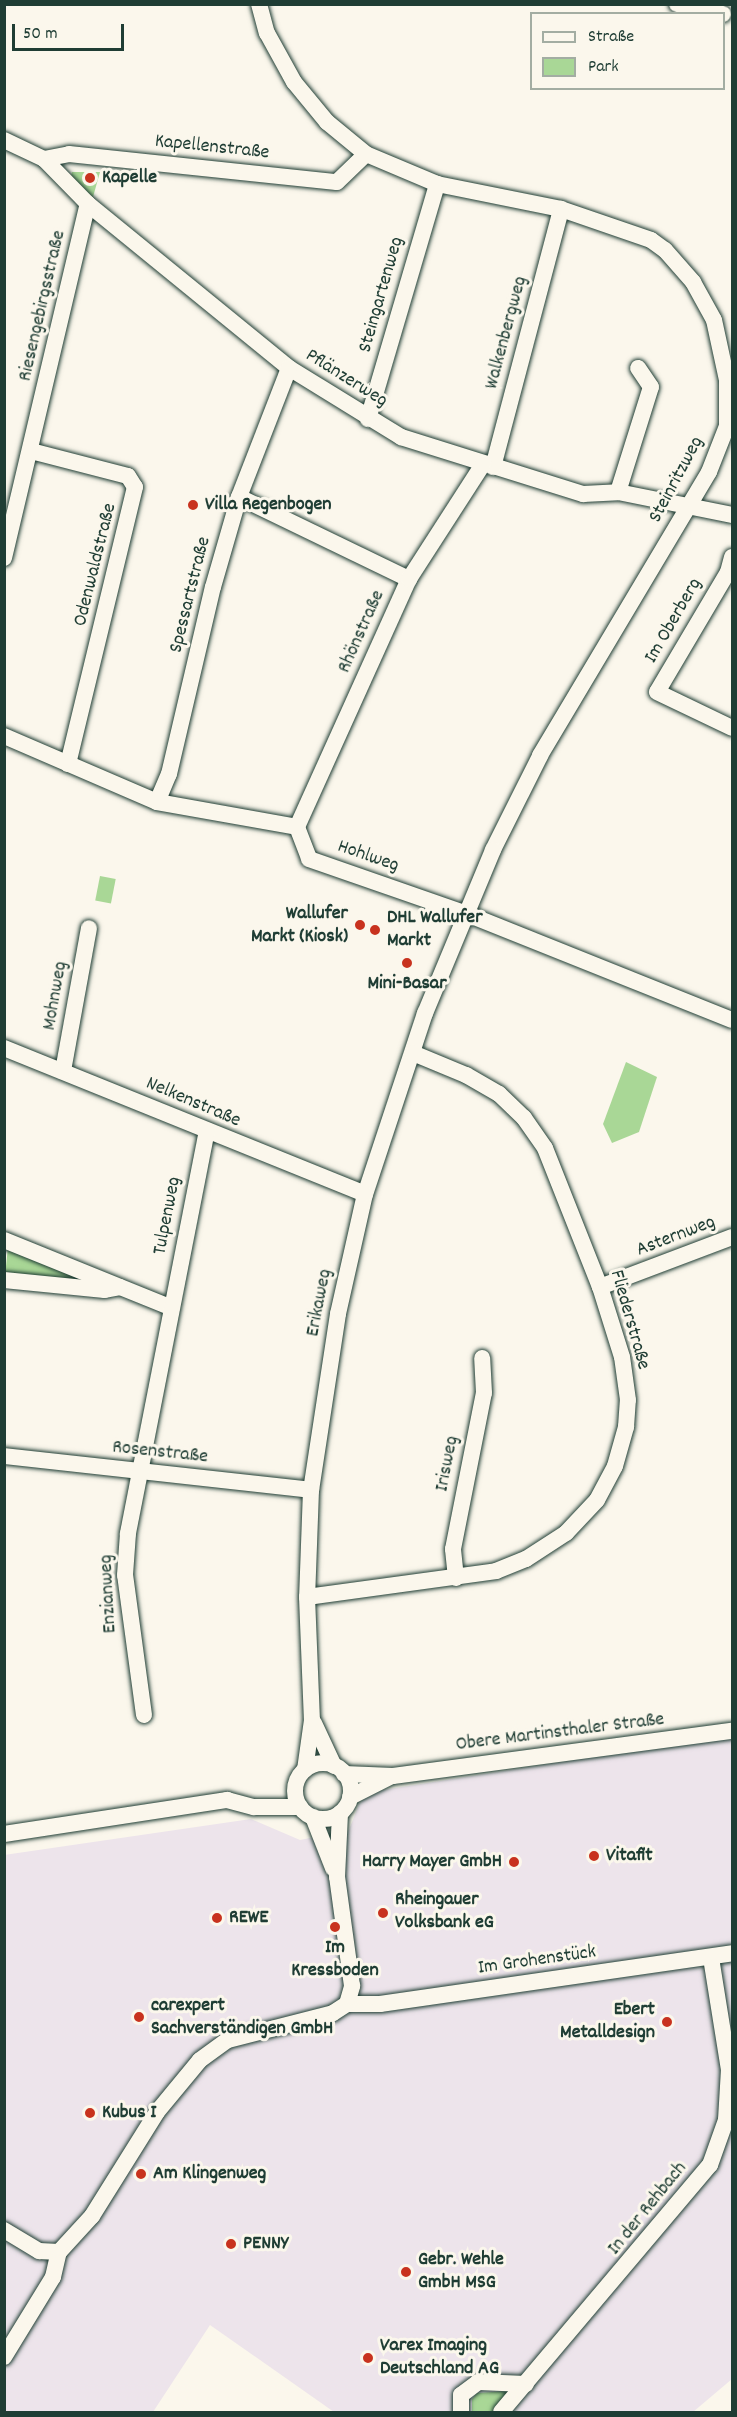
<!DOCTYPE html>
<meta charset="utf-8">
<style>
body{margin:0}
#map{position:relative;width:737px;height:2417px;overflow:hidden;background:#fbf7ec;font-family:Dekko,sans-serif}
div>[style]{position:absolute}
.built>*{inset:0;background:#ede4eb}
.green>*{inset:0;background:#a9d796;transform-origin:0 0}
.roads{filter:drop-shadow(0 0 2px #1f3d34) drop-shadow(0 0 2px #1f3d34)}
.minor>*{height:16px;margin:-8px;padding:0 8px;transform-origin:8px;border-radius:8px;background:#fbf7ec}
.minor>.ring{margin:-8px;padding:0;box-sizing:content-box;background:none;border:16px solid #fbf7ec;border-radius:50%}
.dots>*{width:16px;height:16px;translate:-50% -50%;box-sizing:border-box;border:3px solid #fbf7ec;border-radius:50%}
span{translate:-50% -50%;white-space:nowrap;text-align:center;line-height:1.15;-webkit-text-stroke:6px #fbf7ec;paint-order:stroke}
.street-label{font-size:20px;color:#1f3d34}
.poi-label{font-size:20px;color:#1f3d34;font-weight:700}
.left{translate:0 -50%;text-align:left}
.right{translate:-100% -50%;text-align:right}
.frame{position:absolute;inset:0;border:6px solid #1f3d34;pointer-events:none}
.legend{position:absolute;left:530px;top:12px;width:195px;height:78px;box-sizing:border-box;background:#fbf7ec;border:2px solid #a3ada2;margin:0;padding:8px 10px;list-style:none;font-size:18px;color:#1f3d34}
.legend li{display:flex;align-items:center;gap:12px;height:30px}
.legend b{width:30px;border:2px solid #a3ada2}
.scale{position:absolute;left:12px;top:24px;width:112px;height:27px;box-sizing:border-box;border:3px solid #1f3d34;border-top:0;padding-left:8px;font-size:18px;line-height:21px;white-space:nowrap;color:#1f3d34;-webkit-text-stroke:4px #fbf7ec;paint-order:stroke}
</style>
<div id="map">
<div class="built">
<i style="clip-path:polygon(732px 1735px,732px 2379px,693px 2412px,334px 2412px,210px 2325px,153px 2412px,5px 2412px,4px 1855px,251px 1819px,300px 1840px,349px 1830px,359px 1804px,370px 1792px)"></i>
</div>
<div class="green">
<i style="clip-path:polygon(72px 172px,100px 172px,93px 197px,70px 180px)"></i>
<i style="left:100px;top:876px;width:16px;height:25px;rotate:11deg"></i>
<i style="clip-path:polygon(626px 1062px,657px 1077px,639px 1132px,612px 1143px,603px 1124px)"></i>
<i style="clip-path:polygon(8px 1247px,106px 1285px,5px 1276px)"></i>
<i style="clip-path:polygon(508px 2391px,494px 2412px,472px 2411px,472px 2399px,477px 2393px)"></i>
</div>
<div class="roads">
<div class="minor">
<i style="left:259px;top:4px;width:30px;rotate:75deg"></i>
<i style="left:267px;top:33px;width:56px;rotate:61.1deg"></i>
<i style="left:294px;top:82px;width:52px;rotate:50.5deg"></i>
<i style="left:327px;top:122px;width:50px;rotate:39.4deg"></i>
<i style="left:366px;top:154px;width:77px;rotate:22.9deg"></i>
<i style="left:437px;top:184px;width:126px;rotate:11.4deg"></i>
<i style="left:561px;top:209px;width:95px;rotate:19deg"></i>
<i style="left:651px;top:240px;width:17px;rotate:36deg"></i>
<i style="left:665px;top:250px;width:43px;rotate:48.8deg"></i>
<i style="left:693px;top:282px;width:43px;rotate:61.1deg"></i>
<i style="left:714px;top:320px;width:61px;rotate:77.8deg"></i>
<i style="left:727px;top:380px;width:46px;rotate:90deg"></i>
<i style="left:727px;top:426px;width:49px;rotate:111.4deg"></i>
<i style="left:709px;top:472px;width:330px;rotate:120.8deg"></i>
<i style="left:540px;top:756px;width:105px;rotate:116.6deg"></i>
<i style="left:493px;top:850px;width:177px;rotate:112.6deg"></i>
<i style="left:425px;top:1013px;width:191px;rotate:108.3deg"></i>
<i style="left:365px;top:1194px;width:123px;rotate:102.7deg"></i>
<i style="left:338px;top:1314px;width:178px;rotate:98.7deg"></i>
<i style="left:311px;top:1490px;width:107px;rotate:92.1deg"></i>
<i style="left:307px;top:1597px;width:123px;rotate:87.7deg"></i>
<i style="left:312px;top:1720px;width:50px;rotate:98deg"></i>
<i style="left:677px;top:4px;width:47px;rotate:12.3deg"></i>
<i style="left:4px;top:140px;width:44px;rotate:25.4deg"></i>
<i style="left:44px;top:159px;width:63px;rotate:45.6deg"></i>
<i style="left:88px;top:204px;width:259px;rotate:39.2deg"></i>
<i style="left:289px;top:368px;width:132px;rotate:31.6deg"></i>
<i style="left:401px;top:437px;width:191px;rotate:17.4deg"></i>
<i style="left:583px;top:494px;width:35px;rotate:-3deg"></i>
<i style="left:618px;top:492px;width:116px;rotate:11.4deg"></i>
<i style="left:44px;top:159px;width:25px;rotate:-11deg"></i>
<i style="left:69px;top:154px;width:269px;rotate:6deg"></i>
<i style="left:337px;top:182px;width:40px;rotate:-44deg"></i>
<i style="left:368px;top:419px;width:245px;rotate:-73.6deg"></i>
<i style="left:31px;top:451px;width:100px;rotate:14.5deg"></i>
<i style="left:128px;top:476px;width:13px;rotate:58deg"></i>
<i style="left:135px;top:487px;width:285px;rotate:103.6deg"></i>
<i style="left:493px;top:467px;width:267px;rotate:-75.2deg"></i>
<i style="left:618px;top:492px;width:110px;rotate:-72.6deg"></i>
<i style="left:651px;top:387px;width:23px;rotate:-124deg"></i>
<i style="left:239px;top:497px;width:189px;rotate:25.8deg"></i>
<i style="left:732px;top:557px;width:16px;rotate:105deg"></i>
<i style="left:728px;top:572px;width:139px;rotate:120.6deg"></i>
<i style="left:657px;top:692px;width:83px;rotate:25.6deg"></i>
<i style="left:4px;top:558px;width:364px;rotate:-76.7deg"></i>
<i style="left:4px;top:736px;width:167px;rotate:23.3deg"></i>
<i style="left:157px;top:802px;width:142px;rotate:10.1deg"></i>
<i style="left:297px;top:827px;width:34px;rotate:69deg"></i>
<i style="left:309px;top:859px;width:167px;rotate:19.2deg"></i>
<i style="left:467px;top:914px;width:285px;rotate:21.8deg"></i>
<i style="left:157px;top:802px;width:30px;rotate:-67deg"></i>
<i style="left:169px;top:774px;width:192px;rotate:-76.8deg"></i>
<i style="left:213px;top:587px;width:94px;rotate:-73.9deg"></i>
<i style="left:239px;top:497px;width:138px;rotate:-68.8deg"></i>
<i style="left:297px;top:827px;width:272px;rotate:-65.7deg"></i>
<i style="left:409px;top:579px;width:137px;rotate:-57.2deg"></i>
<i style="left:4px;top:1048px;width:389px;rotate:22deg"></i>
<i style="left:63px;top:1071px;width:145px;rotate:-79.7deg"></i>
<i style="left:4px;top:1240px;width:181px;rotate:22deg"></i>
<i style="left:4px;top:1280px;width:101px;rotate:5.7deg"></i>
<i style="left:105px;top:1290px;width:15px;rotate:-11deg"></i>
<i style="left:600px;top:1287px;width:141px;rotate:-20.7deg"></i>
<i style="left:4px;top:1456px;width:309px;rotate:6.3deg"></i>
<i style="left:456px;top:1578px;width:29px;rotate:-96deg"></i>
<i style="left:453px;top:1549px;width:159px;rotate:-78.8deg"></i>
<i style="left:484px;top:1393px;width:35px;rotate:-93deg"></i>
<i style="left:307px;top:1597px;width:191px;rotate:-7.8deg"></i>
<i style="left:496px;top:1571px;width:32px;rotate:-22deg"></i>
<i style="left:526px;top:1559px;width:48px;rotate:-33deg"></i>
<i style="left:566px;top:1533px;width:45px;rotate:-46.8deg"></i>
<i style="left:597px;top:1500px;width:38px;rotate:-62deg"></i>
<i style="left:615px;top:1466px;width:41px;rotate:-74.2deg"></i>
<i style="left:626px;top:1427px;width:27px;rotate:-86deg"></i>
<i style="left:628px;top:1400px;width:43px;rotate:-97.9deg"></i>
<i style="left:622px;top:1357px;width:73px;rotate:-107.4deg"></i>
<i style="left:600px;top:1287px;width:149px;rotate:-111.6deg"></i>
<i style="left:545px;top:1148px;width:37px;rotate:-125deg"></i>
<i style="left:524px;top:1118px;width:35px;rotate:-136deg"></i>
<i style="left:499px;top:1094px;width:38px;rotate:-150deg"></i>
<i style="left:466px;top:1075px;width:57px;rotate:-157.5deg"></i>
<i style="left:144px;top:1715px;width:141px;rotate:-97.7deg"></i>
<i style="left:125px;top:1575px;width:42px;rotate:-85.9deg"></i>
<i style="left:128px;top:1533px;width:410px;rotate:-78.9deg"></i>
<i style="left:314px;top:1723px;width:47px;rotate:65.1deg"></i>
<i class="ring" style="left:295px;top:1763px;width:40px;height:40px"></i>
<i style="left:344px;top:1774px;width:49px;rotate:2.3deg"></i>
<i style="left:393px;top:1776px;width:342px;rotate:-7.6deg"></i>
<i style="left:350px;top:1797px;width:47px;rotate:-26.6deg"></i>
<i style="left:313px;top:1817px;width:55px;rotate:68.6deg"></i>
<i style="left:4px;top:1834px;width:226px;rotate:-8.7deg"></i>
<i style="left:227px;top:1800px;width:28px;rotate:15deg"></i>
<i style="left:254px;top:1807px;width:46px"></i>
<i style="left:347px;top:2004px;width:33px"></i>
<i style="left:380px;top:2004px;width:356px;rotate:-8.2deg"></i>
<i style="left:4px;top:2230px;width:41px;rotate:31deg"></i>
<i style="left:39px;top:2251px;width:20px;rotate:3deg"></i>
<i style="left:59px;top:2252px;width:49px;rotate:-47.5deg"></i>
<i style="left:92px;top:2216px;width:123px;rotate:-58deg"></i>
<i style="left:157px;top:2112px;width:67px;rotate:-50.4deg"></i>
<i style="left:200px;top:2060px;width:34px;rotate:-36deg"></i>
<i style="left:228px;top:2040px;width:108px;rotate:-14.4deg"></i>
<i style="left:333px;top:2013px;width:17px;rotate:-33deg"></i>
<i style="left:347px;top:2004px;width:19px;rotate:-74deg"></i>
<i style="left:352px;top:1986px;width:110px;rotate:-97.8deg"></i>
<i style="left:337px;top:1877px;width:64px;rotate:-87.3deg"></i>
<i style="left:4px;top:2357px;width:94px;rotate:-58.5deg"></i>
<i style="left:53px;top:2277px;width:26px;rotate:-77deg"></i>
<i style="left:461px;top:2412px;width:17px;rotate:-90deg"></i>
<i style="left:461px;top:2395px;width:21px;rotate:-37deg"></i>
<i style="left:478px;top:2382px;width:48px;rotate:2.4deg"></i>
<i style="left:501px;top:2412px;width:324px;rotate:-49.8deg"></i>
<i style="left:710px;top:2165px;width:48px;rotate:-70.4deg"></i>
<i style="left:726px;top:2120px;width:50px;rotate:-86.6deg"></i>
<i style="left:729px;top:2070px;width:113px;rotate:-99.1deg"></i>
</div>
</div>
<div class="dots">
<i style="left:90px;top:178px;background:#c8321e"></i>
<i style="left:193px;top:505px;background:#c8321e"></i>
<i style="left:360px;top:925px;background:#c8321e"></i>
<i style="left:375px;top:930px;background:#c8321e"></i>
<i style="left:407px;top:963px;background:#c8321e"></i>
<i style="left:594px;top:1856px;background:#c8321e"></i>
<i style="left:514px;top:1862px;background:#c8321e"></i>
<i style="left:383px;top:1913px;background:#c8321e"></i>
<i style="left:217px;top:1918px;background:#c8321e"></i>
<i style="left:335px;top:1927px;background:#c8321e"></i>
<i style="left:139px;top:2017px;background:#c8321e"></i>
<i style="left:667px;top:2022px;background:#c8321e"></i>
<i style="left:90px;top:2113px;background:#c8321e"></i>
<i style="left:141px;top:2174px;background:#c8321e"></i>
<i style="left:231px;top:2244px;background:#c8321e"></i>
<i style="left:406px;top:2272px;background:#c8321e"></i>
<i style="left:368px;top:2358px;background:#c8321e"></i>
</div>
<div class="street-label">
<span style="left:212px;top:148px;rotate:6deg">Kapellenstraße</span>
<span style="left:382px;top:295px;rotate:-74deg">Steingartenweg</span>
<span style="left:43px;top:306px;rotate:-77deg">Riesengebirgsstraße</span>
<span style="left:507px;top:333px;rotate:-75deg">Walkenbergweg</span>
<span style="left:346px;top:379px;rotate:32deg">Pflänzerweg</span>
<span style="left:677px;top:480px;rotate:-62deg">Steinritzweg</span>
<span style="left:96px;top:565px;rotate:-76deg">Odenwaldstraße</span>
<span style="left:191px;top:595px;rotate:-76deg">Spessartstraße</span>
<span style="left:674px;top:621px;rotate:-60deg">Im Oberberg</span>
<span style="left:362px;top:632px;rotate:-66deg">Rhönstraße</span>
<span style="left:368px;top:857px;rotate:19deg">Hohlweg</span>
<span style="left:56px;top:996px;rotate:-80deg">Mohnweg</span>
<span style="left:193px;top:1103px;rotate:23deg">Nelkenstraße</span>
<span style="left:168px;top:1216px;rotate:-79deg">Tulpenweg</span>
<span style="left:676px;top:1237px;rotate:-21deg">Asternweg</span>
<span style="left:320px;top:1303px;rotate:-79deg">Erikaweg</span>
<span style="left:629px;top:1320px;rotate:74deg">Fliederstraße</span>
<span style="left:160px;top:1453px;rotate:6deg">Rosenstraße</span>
<span style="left:448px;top:1464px;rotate:-79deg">Irisweg</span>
<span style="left:109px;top:1594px;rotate:-93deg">Enzianweg</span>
<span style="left:560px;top:1733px;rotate:-7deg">Obere Martinsthaler Straße</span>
<span style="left:537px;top:1961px;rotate:-8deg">Im Grohenstück</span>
<span style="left:648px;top:2209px;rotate:-51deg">In der Rehbach</span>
</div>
<div class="poi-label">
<span class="left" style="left:102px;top:178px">Kapelle</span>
<span class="left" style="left:205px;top:505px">Villa Regenbogen</span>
<span class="right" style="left:348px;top:926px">Wallufer<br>Markt (Kiosk)</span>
<span class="left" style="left:387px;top:930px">DHL Wallufer<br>Markt</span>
<span style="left:407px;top:984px">Mini-Basar</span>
<span class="left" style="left:606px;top:1856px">Vitafit</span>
<span class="right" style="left:502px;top:1862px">Harry Mayer GmbH</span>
<span class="left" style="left:395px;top:1912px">Rheingauer<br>Volksbank eG</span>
<span class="left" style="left:229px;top:1918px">REWE</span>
<span style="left:335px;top:1960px">Im<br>Kressboden</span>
<span class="left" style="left:151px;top:2018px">carexpert<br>Sachverständigen GmbH</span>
<span class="right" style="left:655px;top:2022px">Ebert<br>Metalldesign</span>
<span class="left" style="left:102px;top:2113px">Kubus I</span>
<span class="left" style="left:153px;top:2174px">Am Klingenweg</span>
<span class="left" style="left:243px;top:2244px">PENNY</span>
<span class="left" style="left:418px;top:2272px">Gebr. Wehle<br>GmbH MSG</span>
<span class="left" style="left:380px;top:2358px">Varex Imaging<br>Deutschland AG</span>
</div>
<div class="frame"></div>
<ul class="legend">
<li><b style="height:8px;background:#fbf7ec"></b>Straße</li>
<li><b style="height:16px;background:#a9d796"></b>Park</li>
</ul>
<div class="scale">50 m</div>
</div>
